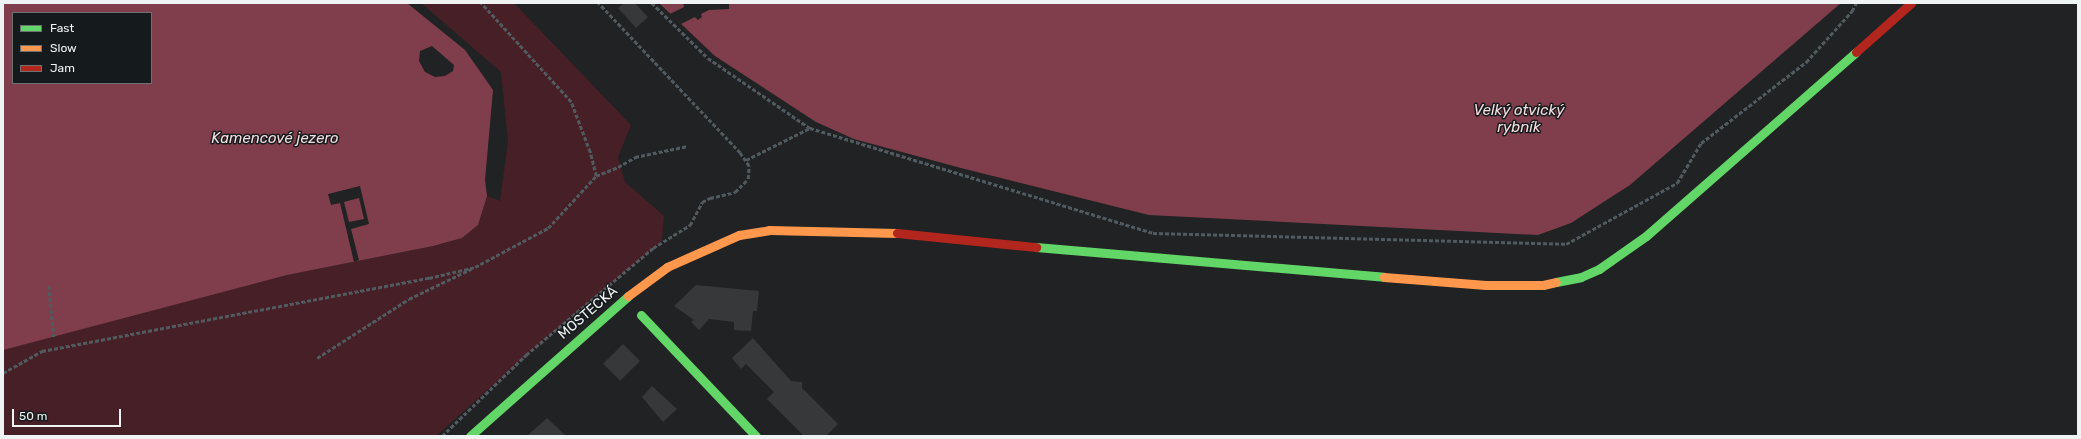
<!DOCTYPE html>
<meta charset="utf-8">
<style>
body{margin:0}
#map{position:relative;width:2081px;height:439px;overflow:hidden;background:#202224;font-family:Rubik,sans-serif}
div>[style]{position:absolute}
.green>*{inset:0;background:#471f27}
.water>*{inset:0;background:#803e4c}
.pier>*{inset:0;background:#202224}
.building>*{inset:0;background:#363839;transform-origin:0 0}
.path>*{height:2.5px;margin-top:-1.25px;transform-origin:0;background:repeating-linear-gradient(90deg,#505a5f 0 4px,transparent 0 6px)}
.fast>*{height:9px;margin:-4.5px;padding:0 4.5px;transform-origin:4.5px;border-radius:4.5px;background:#63d668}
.slow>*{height:9px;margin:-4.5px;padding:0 4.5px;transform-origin:4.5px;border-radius:4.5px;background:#ff974d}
.jam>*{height:9px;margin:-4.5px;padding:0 4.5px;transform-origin:4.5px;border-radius:4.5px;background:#b3261e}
span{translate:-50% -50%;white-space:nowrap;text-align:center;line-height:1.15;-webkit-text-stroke:3px #151a1c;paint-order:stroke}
.street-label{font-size:14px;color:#f0f3f4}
.water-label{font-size:15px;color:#f4dde0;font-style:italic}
.frame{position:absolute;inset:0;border:4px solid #f0f3f4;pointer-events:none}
.legend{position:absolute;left:12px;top:12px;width:140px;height:72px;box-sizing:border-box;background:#151a1c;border:1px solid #6d7172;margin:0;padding:5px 7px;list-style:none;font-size:12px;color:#f0f3f4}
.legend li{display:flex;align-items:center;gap:8px;height:20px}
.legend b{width:20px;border:1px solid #6d7172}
.scale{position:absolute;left:12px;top:409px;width:109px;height:18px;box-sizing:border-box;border:2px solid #f0f3f4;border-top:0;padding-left:5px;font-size:12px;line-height:14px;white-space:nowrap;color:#f0f3f4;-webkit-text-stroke:3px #151a1c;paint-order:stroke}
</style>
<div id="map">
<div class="green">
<i style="clip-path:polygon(421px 3px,514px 3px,631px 125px,618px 157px,625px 182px,664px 216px,662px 241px,547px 337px,436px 436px,3px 436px,3px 349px,287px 275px,433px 246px,462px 238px,478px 225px,487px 196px,500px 201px,508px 141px,501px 72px)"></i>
</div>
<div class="water">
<i style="clip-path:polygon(evenodd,3px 3px,407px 3px,465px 50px,493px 90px,485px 180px,487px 196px,478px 225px,462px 238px,433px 246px,287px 275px,3px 350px,3px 3px,13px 13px,151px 13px,151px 83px,13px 83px,13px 13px,3px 3px,432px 46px,454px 65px,453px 71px,445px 76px,435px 77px,425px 72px,419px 61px,420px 51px,432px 46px)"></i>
<i style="clip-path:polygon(659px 3px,1841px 3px,1630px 185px,1571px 223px,1538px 235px,1149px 215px,961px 168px,854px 139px,816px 122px,715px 56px)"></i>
</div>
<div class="pier">
<i style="clip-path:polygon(683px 3px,729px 3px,729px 9px,709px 10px,701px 14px,702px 17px,698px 20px,695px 17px,681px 24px,670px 14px,684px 7px)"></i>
<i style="clip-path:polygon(evenodd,360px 186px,369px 224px,351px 229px,359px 260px,354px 262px,340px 203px,331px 205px,328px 194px,360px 186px,359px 198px,364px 219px,349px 222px,344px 202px,359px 198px)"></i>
</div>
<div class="building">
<i style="clip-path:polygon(624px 3px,635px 3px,648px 17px,636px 28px,618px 8px)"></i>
<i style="clip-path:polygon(696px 285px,759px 291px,757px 311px,753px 311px,751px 331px,734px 330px,734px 322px,709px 319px,699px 330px,691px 322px,694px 320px,674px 306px)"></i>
<i style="clip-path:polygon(753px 338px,791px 381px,802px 382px,802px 388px,838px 424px,826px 436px,804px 436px,767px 399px,774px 392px,746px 364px,741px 369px,732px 358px)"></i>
<i style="left:623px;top:344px;width:24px;height:28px;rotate:45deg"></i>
<i style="clip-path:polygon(652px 386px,677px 409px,663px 422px,642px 397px)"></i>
<i style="clip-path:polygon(547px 418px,566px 436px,527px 436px)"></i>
</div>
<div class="path">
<i style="left:652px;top:3px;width:78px;rotate:44.5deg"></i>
<i style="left:708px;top:58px;width:124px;rotate:34.5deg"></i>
<i style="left:746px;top:160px;width:72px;rotate:-26.6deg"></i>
<i style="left:810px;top:128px;width:359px;rotate:17deg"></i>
<i style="left:1153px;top:233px;width:413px;rotate:1.5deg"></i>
<i style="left:1566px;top:244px;width:127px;rotate:-28.8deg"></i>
<i style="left:1677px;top:183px;width:47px;rotate:-59deg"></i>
<i style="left:1701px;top:143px;width:133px;rotate:-37.6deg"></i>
<i style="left:1806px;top:62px;width:69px;rotate:-48deg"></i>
<i style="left:1852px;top:11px;width:9px;rotate:-63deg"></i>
<i style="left:596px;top:176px;width:24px;rotate:-22deg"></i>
<i style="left:618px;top:167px;width:20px;rotate:-30deg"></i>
<i style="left:635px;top:157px;width:54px;rotate:-11.7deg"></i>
<i style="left:49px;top:286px;width:51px;rotate:84.4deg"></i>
<i style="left:317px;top:358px;width:109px;rotate:-32.7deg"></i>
<i style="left:409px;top:299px;width:69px;rotate:-25.8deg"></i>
<i style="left:3px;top:373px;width:45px;rotate:-29.4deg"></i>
<i style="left:42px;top:351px;width:394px;rotate:-10.7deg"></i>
<i style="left:429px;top:278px;width:47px;rotate:-13.4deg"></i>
<i style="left:475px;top:267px;width:83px;rotate:-28.1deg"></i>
<i style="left:548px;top:228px;width:71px;rotate:-47.3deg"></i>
<i style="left:596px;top:176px;width:25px;rotate:-104deg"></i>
<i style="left:590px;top:152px;width:53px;rotate:-110.8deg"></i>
<i style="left:571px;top:102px;width:134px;rotate:-132.3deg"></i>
<i style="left:442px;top:436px;width:117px;rotate:-44deg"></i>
<i style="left:526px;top:355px;width:166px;rotate:-40.1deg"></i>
<i style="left:653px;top:248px;width:44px;rotate:-31.9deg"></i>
<i style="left:690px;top:225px;width:26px;rotate:-62deg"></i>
<i style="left:702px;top:202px;width:9px;rotate:-27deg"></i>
<i style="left:710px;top:198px;width:26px;rotate:-13deg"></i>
<i style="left:735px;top:192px;width:18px;rotate:-45deg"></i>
<i style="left:748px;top:179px;width:13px;rotate:-86deg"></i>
<i style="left:749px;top:166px;width:16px;rotate:-125deg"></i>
<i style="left:740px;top:153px;width:207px;rotate:-133.4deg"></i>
</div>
<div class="fast">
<i style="left:1036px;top:247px;width:349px;rotate:4.9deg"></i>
<i style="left:1556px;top:282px;width:25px;rotate:-11deg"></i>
<i style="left:1581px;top:277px;width:20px;rotate:-24deg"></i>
<i style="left:1599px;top:269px;width:57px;rotate:-35.1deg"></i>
<i style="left:1646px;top:236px;width:279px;rotate:-41.2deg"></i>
<i style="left:641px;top:315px;width:167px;rotate:46.5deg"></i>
<i style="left:470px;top:436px;width:211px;rotate:-41.5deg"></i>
</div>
<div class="slow">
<i style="left:1384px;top:277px;width:102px;rotate:4.5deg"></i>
<i style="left:1486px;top:285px;width:57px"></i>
<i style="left:1543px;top:285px;width:13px;rotate:-13deg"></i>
<i style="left:628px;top:296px;width:49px;rotate:-36.6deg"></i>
<i style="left:667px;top:267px;width:79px;rotate:-24deg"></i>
<i style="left:739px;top:235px;width:30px;rotate:-9deg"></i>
<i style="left:769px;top:230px;width:128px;rotate:1.3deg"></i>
</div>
<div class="jam">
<i style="left:1856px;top:52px;width:74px;rotate:-41.7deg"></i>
<i style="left:897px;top:233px;width:140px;rotate:5.8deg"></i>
</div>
<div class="street-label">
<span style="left:588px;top:313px;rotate:-41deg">MOSTECKÁ</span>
</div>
<div class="water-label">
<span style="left:1519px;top:119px">Velký otvický<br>rybník</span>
<span style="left:275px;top:139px">Kamencové jezero</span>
</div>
<div class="frame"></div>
<ul class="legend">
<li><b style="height:5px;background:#63d668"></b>Fast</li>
<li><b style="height:5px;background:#ff974d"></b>Slow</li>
<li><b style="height:5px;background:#b3261e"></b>Jam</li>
</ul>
<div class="scale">50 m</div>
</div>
